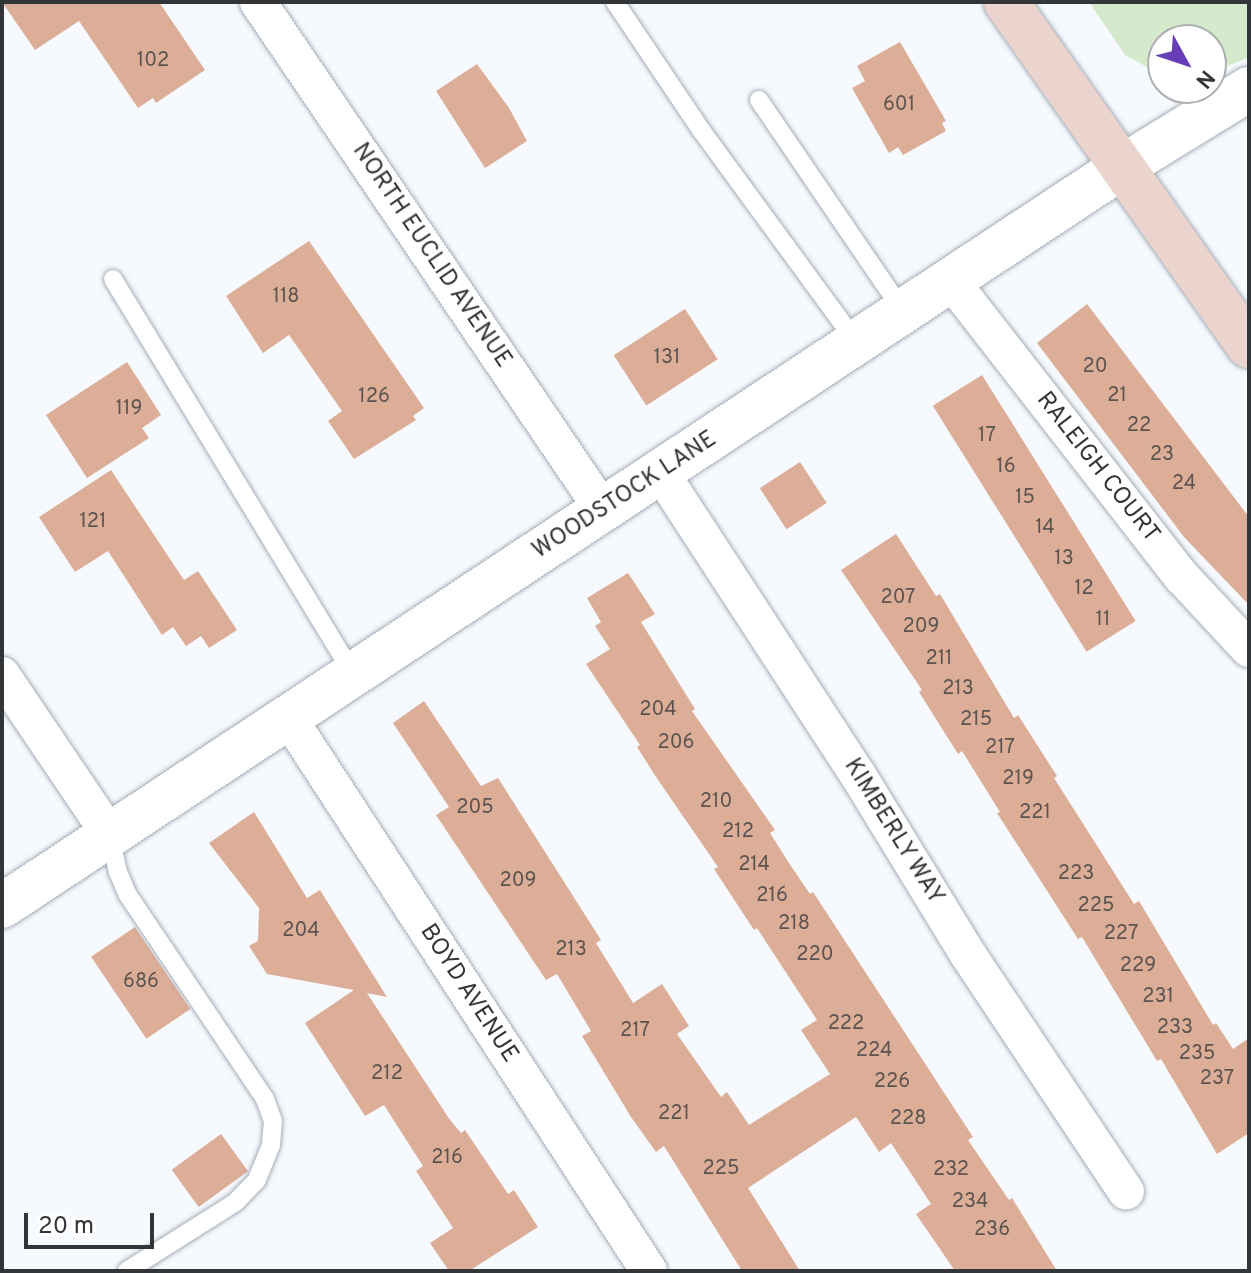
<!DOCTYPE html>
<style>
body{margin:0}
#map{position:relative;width:1251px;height:1273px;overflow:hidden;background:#f6faff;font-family:Overpass,sans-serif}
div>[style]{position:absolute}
.green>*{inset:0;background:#d5eacd}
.building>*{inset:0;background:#dcad97;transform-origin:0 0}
.roads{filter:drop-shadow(0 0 2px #a6adb5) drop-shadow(0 0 2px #a6adb5)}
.service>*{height:18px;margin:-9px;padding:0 9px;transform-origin:9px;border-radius:9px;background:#fff}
.minor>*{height:36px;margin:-18px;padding:0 18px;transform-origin:18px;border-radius:18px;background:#fff}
.tertiary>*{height:44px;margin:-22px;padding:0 22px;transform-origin:22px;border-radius:22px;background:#fff}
.secondary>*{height:44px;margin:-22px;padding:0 22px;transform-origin:22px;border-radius:22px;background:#ecd4ce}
span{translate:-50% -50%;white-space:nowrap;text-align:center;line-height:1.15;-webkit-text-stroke:6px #fff;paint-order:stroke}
.number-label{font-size:20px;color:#5d5450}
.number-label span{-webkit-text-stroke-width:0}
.street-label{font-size:24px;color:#333639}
.frame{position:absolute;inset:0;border:4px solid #333639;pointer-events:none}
.north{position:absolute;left:1147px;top:24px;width:80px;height:80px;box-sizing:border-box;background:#fff;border:2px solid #adafb0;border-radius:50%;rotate:130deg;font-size:22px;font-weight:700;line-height:32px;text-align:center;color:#333639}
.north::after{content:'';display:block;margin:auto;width:28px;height:36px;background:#673eb7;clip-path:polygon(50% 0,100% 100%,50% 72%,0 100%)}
.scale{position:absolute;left:24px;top:1213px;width:130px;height:36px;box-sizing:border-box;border:4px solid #333639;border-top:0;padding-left:10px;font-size:24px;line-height:28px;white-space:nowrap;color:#333639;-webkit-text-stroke:6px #fff;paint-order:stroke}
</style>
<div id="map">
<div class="green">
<i style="clip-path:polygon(1089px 2px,1249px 2px,1249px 57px,1211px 73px,1211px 40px,1163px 40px,1163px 76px,1125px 55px)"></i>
</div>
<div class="building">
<i style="clip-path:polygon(2px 2px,159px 2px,205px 70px,156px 103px,153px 98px,138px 108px,79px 21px,35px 50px)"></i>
<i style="clip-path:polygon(900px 42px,946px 121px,942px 123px,946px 131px,903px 155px,898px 147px,889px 153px,852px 88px,865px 81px,857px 66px)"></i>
<i style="clip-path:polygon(477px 64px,509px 108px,527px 141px,485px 168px,436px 91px)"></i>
<i style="clip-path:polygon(309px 241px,424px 408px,413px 416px,416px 420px,354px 459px,328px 421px,342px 411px,289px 335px,263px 353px,226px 296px)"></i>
<i style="clip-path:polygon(1087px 304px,1249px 517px,1249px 605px,1184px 537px,1037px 343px)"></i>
<i style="left:685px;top:309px;width:60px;height:85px;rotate:57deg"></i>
<i style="clip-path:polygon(127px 362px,161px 415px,142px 428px,149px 438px,87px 478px,46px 415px)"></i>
<i style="left:982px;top:375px;width:290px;height:58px;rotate:58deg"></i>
<i style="left:800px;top:462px;width:49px;height:48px;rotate:57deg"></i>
<i style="clip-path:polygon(111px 470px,184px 580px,198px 571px,237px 630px,209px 648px,201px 636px,186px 646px,173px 627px,162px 635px,108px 551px,75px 572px,39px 517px)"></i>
<i style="clip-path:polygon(896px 534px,936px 596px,940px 594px,1014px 718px,1018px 715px,1057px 776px,1054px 778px,1134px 904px,1139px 901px,1213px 1025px,1216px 1023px,1233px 1049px,1249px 1038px,1249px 1133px,1217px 1154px,1161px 1059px,1157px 1061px,1082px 937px,1078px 939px,997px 813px,1000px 812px,962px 751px,958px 754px,919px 692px,922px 690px,841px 570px)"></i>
<i style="clip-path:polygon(628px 573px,655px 614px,641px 622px,695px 709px,692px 711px,775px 830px,770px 833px,789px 863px,810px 894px,813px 892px,973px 1137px,968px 1140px,1009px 1200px,1012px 1198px,1057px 1271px,955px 1271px,916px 1214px,931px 1204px,891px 1143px,879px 1152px,856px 1117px,748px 1188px,800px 1271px,742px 1271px,664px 1146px,656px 1152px,631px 1117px,582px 1036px,591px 1031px,557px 974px,546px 980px,436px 815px,449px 807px,393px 723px,424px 701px,481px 786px,498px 778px,601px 940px,596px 943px,633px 1003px,662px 984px,689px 1026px,677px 1034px,721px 1097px,727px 1092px,749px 1125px,830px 1074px,801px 1030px,817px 1020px,757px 928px,754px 930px,714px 869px,718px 867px,656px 777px,637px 747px,640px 745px,586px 664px,610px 649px,595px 626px,601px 622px,587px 598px)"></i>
<i style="clip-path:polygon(254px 812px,307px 898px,320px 890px,387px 997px,367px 993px,450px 1120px,461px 1133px,465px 1130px,508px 1194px,514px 1190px,538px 1227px,469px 1271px,449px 1271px,430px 1243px,453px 1228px,416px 1171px,423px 1166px,384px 1105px,365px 1116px,305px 1023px,354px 990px,267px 974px,249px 946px,258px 941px,259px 908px,209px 843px)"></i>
<i style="left:135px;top:927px;width:99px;height:53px;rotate:56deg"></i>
<i style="left:221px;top:1134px;width:46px;height:61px;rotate:54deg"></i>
</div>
<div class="roads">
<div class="service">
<i style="left:615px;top:2px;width:154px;rotate:56.1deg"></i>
<i style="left:701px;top:130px;width:263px;rotate:53.8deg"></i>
<i style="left:759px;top:100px;width:255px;rotate:55.7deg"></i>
<i style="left:113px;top:279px;width:461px;rotate:58.7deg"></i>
<i style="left:110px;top:835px;width:38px;rotate:78deg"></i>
<i style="left:118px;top:872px;width:25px;rotate:67deg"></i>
<i style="left:128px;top:895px;width:246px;rotate:56.1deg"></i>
<i style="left:265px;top:1099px;width:23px;rotate:70deg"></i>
<i style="left:273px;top:1121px;width:24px;rotate:95deg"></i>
<i style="left:271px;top:1145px;width:38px;rotate:112deg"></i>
<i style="left:257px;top:1180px;width:30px;rotate:134deg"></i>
<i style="left:236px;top:1202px;width:129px;rotate:147.7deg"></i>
</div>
<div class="minor">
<i style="left:258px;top:2px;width:614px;rotate:55.82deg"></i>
<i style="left:952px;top:282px;width:374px;rotate:52.1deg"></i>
<i style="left:1182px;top:577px;width:98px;rotate:47.1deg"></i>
<i style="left:661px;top:473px;width:361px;rotate:56.9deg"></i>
<i style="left:858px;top:775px;width:212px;rotate:58.5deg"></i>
<i style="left:969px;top:956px;width:283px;rotate:56.3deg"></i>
<i style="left:2px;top:675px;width:193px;rotate:56deg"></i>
<i style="left:288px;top:717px;width:661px;rotate:56.91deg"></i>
</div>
<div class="tertiary">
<i style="left:2px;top:906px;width:1342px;rotate:-33.42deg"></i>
<i style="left:1122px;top:167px;width:149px;rotate:-31.6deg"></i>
</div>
<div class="secondary">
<i style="left:1006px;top:2px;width:421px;rotate:54.8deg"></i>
</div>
</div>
<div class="number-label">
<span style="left:153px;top:61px">102</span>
<span style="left:899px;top:105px">601</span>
<span style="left:286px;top:297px">118</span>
<span style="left:667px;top:358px">131</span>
<span style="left:1095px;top:367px">20</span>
<span style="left:1117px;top:396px">21</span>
<span style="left:374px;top:397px">126</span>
<span style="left:129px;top:409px">119</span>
<span style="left:1139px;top:426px">22</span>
<span style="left:987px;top:436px">17</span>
<span style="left:1162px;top:455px">23</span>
<span style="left:1006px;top:467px">16</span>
<span style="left:1184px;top:484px">24</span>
<span style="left:1025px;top:498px">15</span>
<span style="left:93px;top:522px">121</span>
<span style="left:1045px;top:528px">14</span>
<span style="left:1064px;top:559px">13</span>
<span style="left:1084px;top:589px">12</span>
<span style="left:898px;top:598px">207</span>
<span style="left:1103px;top:620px">11</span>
<span style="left:921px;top:627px">209</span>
<span style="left:939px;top:659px">211</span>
<span style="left:958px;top:689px">213</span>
<span style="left:658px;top:710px">204</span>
<span style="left:976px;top:720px">215</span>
<span style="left:676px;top:743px">206</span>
<span style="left:1000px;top:748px">217</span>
<span style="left:1018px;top:779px">219</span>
<span style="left:716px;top:802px">210</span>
<span style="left:475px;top:808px">205</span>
<span style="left:1035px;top:813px">221</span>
<span style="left:738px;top:832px">212</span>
<span style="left:754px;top:865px">214</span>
<span style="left:1076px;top:874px">223</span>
<span style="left:518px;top:881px">209</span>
<span style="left:772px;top:896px">216</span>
<span style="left:1096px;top:906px">225</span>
<span style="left:794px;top:924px">218</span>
<span style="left:301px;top:931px">204</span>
<span style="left:1121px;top:934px">227</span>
<span style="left:571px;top:950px">213</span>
<span style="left:815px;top:955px">220</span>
<span style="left:1138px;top:966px">229</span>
<span style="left:141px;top:982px">686</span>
<span style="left:1158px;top:997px">231</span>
<span style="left:846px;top:1024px">222</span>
<span style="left:1175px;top:1028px">233</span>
<span style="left:635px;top:1031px">217</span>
<span style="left:874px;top:1051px">224</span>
<span style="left:1197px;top:1054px">235</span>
<span style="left:387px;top:1074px">212</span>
<span style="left:1217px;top:1079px">237</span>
<span style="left:892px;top:1082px">226</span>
<span style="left:674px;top:1114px">221</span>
<span style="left:908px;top:1119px">228</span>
<span style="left:447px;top:1158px">216</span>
<span style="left:721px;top:1169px">225</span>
<span style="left:951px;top:1170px">232</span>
<span style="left:970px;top:1202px">234</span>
<span style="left:992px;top:1230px">236</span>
</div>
<div class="street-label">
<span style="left:431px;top:256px;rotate:56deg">NORTH EUCLID AVENUE</span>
<span style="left:1097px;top:468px;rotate:52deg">RALEIGH COURT</span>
<span style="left:625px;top:496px;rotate:-33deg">WOODSTOCK LANE</span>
<span style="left:893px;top:832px;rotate:58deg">KIMBERLY WAY</span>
<span style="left:468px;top:994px;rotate:57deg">BOYD AVENUE</span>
</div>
<div class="frame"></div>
<div class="north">N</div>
<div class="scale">20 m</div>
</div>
